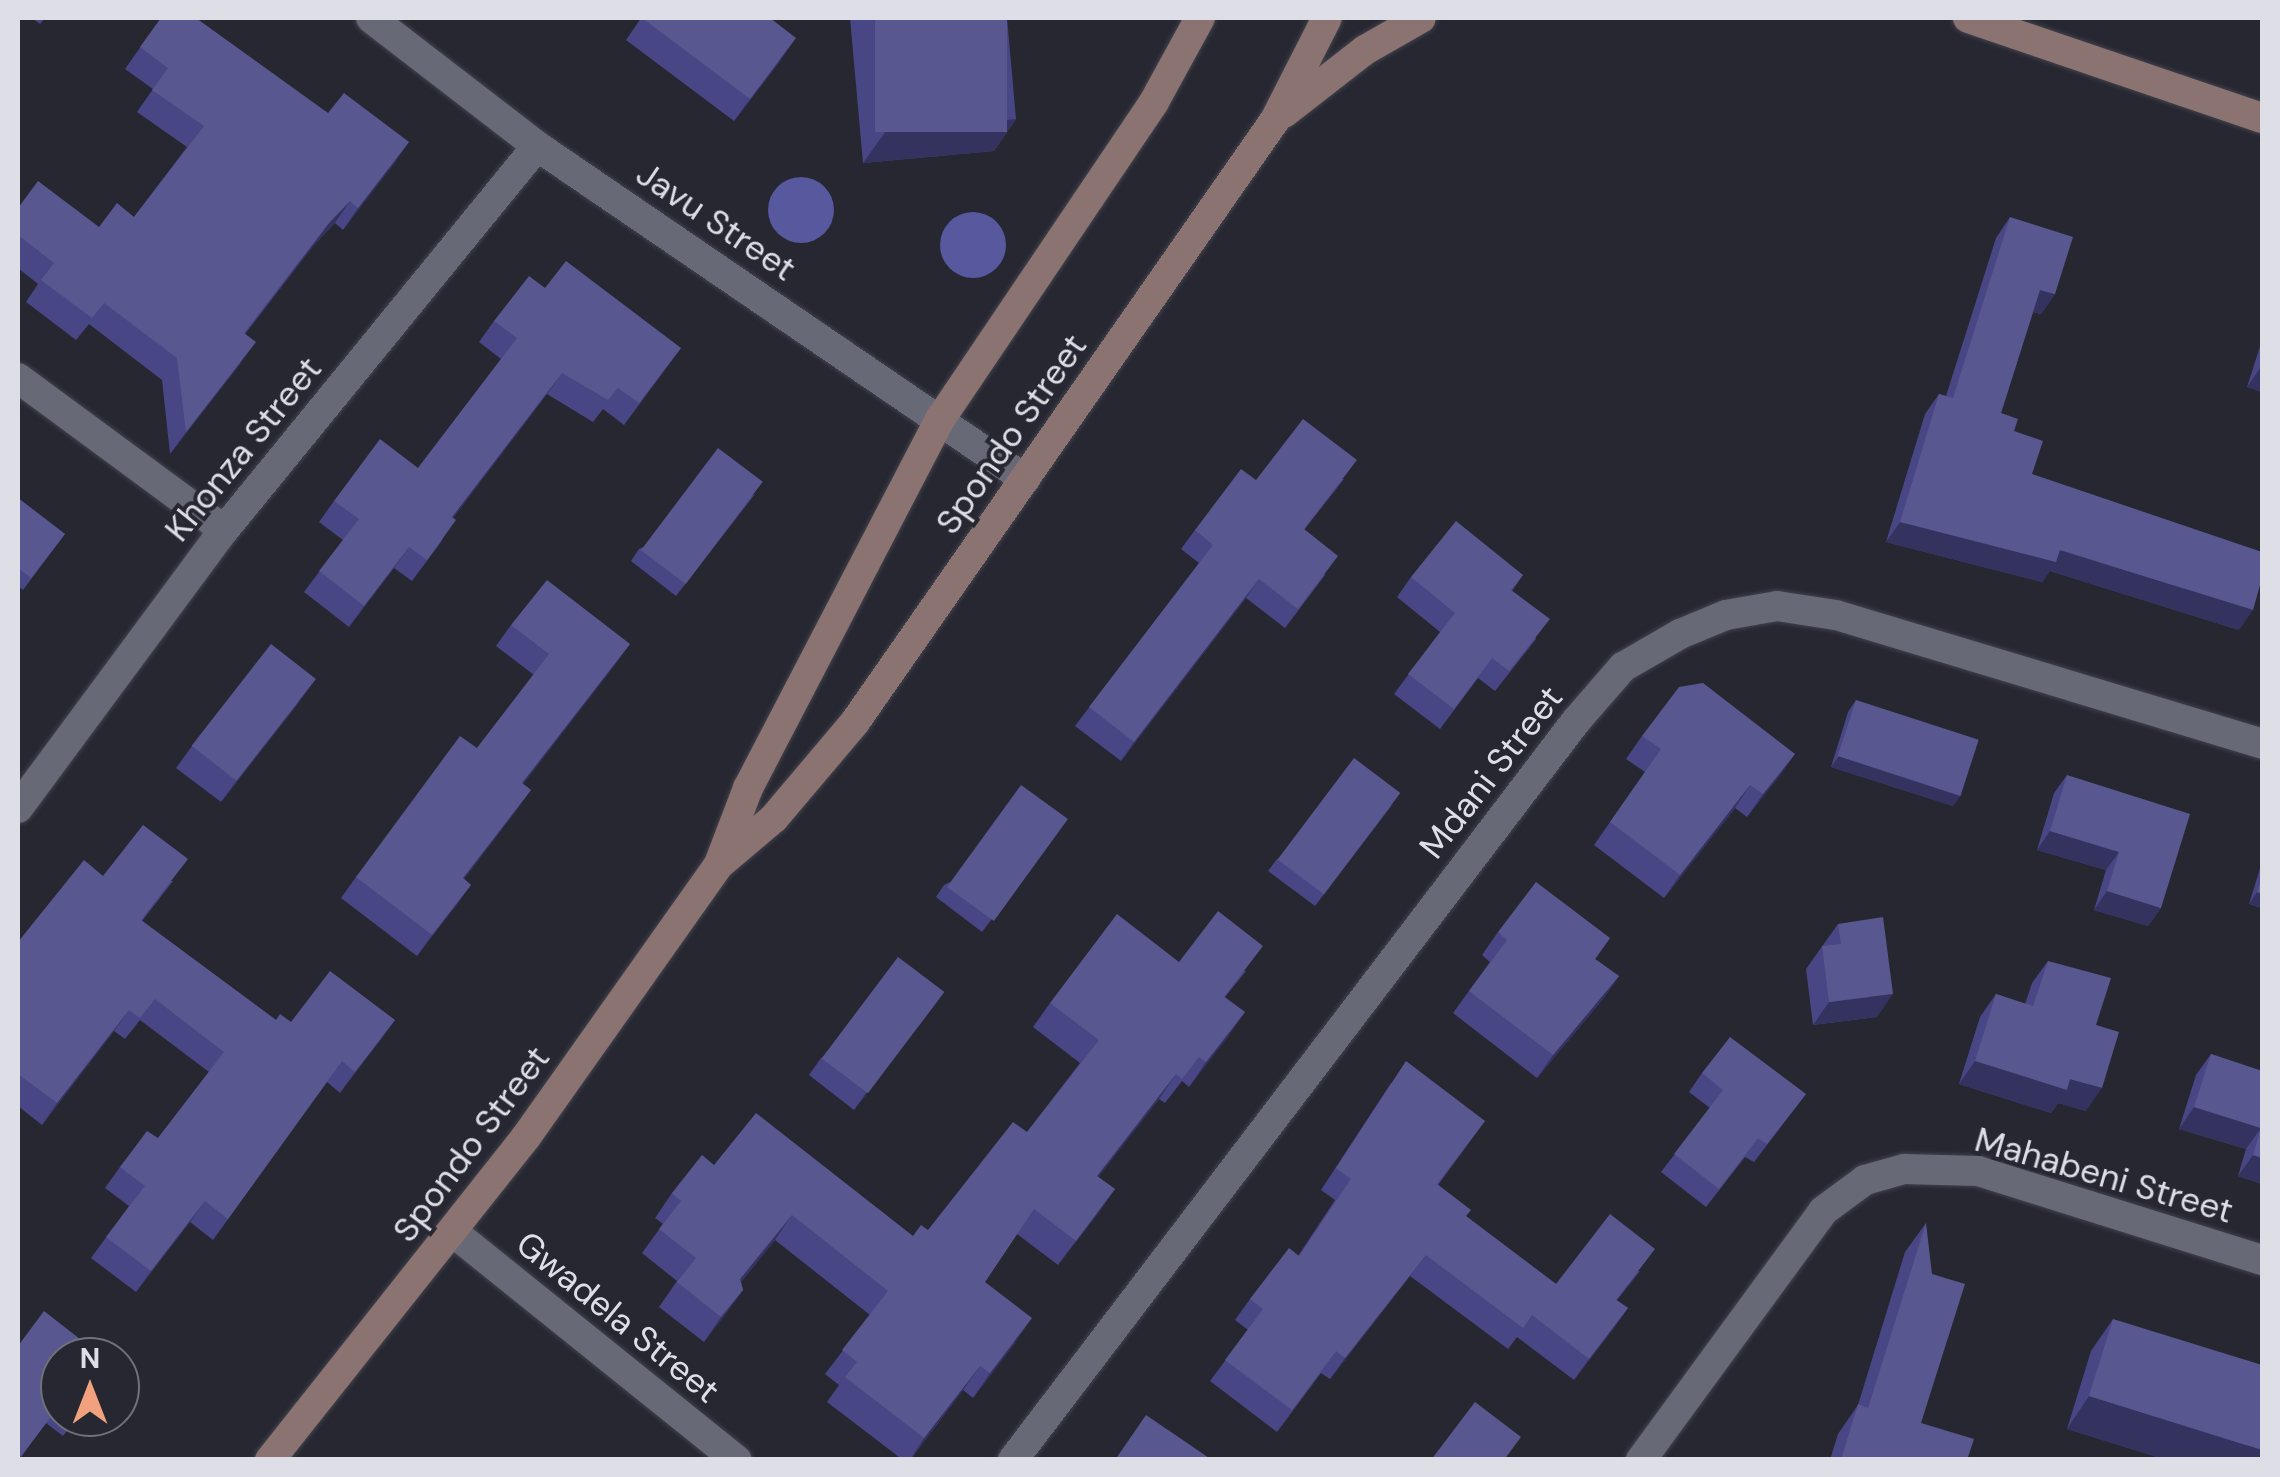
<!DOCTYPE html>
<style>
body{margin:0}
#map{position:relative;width:2280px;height:1477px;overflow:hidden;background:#272732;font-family:"DM Sans",sans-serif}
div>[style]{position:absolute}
.forest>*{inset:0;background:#57589e}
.round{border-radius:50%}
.roads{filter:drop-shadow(0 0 2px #41424b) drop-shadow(0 0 2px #41424b)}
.street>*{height:30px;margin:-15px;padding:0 15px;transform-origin:15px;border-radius:15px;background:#686976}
.secondary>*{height:30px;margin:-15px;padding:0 15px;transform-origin:15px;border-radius:15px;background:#8b7371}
.wall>*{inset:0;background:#484685}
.shaded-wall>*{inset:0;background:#343360}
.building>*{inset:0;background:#585790;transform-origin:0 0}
span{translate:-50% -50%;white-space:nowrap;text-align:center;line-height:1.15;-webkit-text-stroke:8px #272732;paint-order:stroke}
.street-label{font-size:35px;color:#dedfe6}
.frame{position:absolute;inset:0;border:20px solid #dedfe6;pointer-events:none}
.north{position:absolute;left:40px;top:1337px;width:100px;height:100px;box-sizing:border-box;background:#272732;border:2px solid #70717a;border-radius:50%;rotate:0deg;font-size:28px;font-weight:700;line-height:40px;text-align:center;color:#dedfe6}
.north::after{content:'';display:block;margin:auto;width:35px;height:45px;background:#f1a17d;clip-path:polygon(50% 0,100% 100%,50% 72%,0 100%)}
</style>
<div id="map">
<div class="forest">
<i class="round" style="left:768px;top:177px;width:66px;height:66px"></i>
<i class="round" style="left:940px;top:212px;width:66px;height:66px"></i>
</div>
<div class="roads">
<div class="street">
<i style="left:371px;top:18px;width:210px;rotate:37.6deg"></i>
<i style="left:537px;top:146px;width:591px;rotate:34.31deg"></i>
<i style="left:18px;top:378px;width:256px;rotate:36.4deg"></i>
<i style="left:18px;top:808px;width:346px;rotate:-53.5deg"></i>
<i style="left:224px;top:530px;width:495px;rotate:-50.8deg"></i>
<i style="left:453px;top:1232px;width:364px;rotate:38.8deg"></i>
<i style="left:1013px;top:1460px;width:929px;rotate:-52.7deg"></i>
<i style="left:1576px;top:721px;width:72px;rotate:-49deg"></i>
<i style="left:1623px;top:667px;width:66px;rotate:-30.1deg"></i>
<i style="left:1680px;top:634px;width:50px;rotate:-22.4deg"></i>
<i style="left:1726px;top:615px;width:52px;rotate:-10deg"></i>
<i style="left:1777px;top:606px;width:60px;rotate:8.7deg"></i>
<i style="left:1836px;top:615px;width:445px;rotate:16.8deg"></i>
<i style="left:1641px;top:1460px;width:308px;rotate:-53.8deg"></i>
<i style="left:1823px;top:1211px;width:52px;rotate:-36.4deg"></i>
<i style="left:1865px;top:1180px;width:41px;rotate:-15.8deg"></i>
<i style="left:1904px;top:1169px;width:74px;rotate:1.5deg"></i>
<i style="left:1978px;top:1171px;width:298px;rotate:17.4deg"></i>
</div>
<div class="secondary">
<i style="left:1968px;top:18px;width:311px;rotate:18.8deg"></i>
<i style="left:1284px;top:113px;width:103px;rotate:-37.9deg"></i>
<i style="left:1365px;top:50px;width:64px;rotate:-29.7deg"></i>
<i style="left:722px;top:862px;width:68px;rotate:-40.2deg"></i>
<i style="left:774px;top:818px;width:126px;rotate:-49.8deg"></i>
<i style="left:855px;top:722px;width:734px;rotate:-55.1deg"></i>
<i style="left:1275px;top:120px;width:114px;rotate:-63deg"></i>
<i style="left:270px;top:1460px;width:412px;rotate:-51.6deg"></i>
<i style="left:526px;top:1137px;width:334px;rotate:-54.7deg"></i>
<i style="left:719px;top:864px;width:81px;rotate:-69.1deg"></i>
<i style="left:748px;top:788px;width:417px;rotate:-62.5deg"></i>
<i style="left:941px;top:418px;width:381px;rotate:-56deg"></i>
<i style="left:1154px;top:102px;width:96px;rotate:-61.3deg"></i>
</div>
</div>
<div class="wall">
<i style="clip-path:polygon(32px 18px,45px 18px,40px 24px)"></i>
<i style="clip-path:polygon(161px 18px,328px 113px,409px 142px,343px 230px,335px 223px,314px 245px,245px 334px,240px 364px,170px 454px,162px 380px,89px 324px,76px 340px,26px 302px,38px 284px,18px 268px,18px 208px,99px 227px,134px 217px,187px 147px,137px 112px,153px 89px,125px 69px)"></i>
<i style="clip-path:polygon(641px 18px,781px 60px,734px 121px,626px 40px)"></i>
<i style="clip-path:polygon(850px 18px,1007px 18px,1016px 119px,994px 151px,863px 163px)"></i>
<i style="clip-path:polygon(2010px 217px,2055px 294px,2041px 314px,2033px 312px,2001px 413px,2014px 431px,2032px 474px,2239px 630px,2050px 571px,2042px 582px,1886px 542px,1925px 414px,1939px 394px,1946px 396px,1996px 238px)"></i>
<i style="clip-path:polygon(545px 288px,681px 348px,624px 425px,603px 409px,593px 422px,547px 394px,453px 518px,441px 542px,412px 581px,394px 568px,349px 627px,304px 592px,343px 540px,319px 522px,334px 501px,418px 468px,501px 359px,479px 342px,494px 321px)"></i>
<i style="clip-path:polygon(2262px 340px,2262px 392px,2247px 387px)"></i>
<i style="clip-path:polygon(1344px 479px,1304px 530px,1325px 575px,1285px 628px,1246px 598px,1121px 761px,1075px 726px,1199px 563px,1181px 549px,1195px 530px,1256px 480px)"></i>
<i style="clip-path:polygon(755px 494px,676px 596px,631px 561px,639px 549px)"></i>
<i style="clip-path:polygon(18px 498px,65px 534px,23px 590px,18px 586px)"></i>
<i style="clip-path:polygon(1523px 575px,1512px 591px,1536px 639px,1495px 691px,1478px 678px,1440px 729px,1394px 694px,1440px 632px,1397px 597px,1411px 577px)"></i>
<i style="clip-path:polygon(511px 625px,630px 644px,523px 784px,531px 790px,464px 879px,471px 885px,417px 956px,341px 898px,356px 877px,477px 748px,534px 675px,496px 646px)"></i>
<i style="clip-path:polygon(1856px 700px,1953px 806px,1831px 767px,1848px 712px)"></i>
<i style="clip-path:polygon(300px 701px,221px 802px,176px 768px,192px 746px)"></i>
<i style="clip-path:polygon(1642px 736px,1795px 754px,1747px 817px,1735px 808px,1664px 898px,1594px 845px,1645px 772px,1626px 759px)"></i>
<i style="clip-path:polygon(2067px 775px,2161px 908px,2148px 926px,2094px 910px,2106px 870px,2037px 850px,2054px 793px)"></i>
<i style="clip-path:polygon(1392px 805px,1315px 906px,1268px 871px,1277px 859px)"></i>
<i style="clip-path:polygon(1059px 831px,982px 932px,936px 897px,944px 885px)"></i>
<i style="clip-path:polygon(2262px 862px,2262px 908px,2249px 904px)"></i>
<i style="clip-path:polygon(103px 876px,173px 881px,142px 921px,276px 1020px,291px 1022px,395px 1020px,340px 1093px,327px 1082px,213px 1240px,190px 1222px,136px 1292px,91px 1258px,129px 1206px,105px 1188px,120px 1167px,158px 1138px,209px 1072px,140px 1020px,125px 1039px,114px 1031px,42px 1125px,18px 1106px,18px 942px)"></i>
<i style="clip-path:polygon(1838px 924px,1877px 1017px,1813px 1025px,1806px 969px)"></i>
<i style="clip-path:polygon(1498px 932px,1610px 938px,1595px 959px,1619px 976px,1603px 999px,1537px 1078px,1453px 1013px,1490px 962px,1482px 955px)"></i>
<i style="clip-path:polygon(2048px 961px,2096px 1025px,2086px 1111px,2058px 1103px,2051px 1113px,1959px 1084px,1980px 1017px,1996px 994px,2025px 1004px,2032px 983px)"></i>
<i style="clip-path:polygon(1179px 962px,1246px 971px,1225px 997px,1245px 1012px,1189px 1087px,1182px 1081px,1165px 1103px,1159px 1099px,1098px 1177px,1115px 1189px,1058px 1265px,1017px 1234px,985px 1282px,1015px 1343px,973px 1398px,963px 1390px,910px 1460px,903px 1460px,827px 1402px,839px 1385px,825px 1374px,870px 1315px,775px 1240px,741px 1282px,743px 1290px,704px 1342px,659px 1307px,677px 1281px,642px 1253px,663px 1224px,655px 1218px,672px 1193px,714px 1165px,913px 1236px,928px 1230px,1027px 1132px,1080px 1063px,1033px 1027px,1050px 1003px)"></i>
<i style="clip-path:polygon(944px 992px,854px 1110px,809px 1075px,821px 1058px)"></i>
<i style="clip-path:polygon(2211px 1054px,2262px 1071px,2262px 1184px,2238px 1176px,2246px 1149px,2179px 1129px,2196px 1075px)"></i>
<i style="clip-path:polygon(1702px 1073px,1806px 1094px,1754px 1162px,1745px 1157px,1706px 1207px,1661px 1172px,1710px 1108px,1689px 1092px)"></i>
<i style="clip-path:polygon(1391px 1083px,1485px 1121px,1438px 1185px,1467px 1217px,1556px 1284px,1640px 1271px,1617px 1300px,1628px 1308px,1574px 1380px,1517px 1337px,1508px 1349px,1410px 1276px,1330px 1379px,1321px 1373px,1277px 1432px,1210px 1381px,1248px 1330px,1235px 1320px,1250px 1299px,1298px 1256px,1335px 1200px,1321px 1190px)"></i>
<i style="clip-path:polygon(1926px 1223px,1921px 1423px,1967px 1460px,1830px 1460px,1838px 1434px,1858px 1405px,1905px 1252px)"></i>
<i style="clip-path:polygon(2113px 1319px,2262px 1460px,2167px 1460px,2067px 1429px,2091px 1351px)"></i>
<i style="clip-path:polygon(18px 1346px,60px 1357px,60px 1417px,78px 1417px,63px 1436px,46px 1423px,19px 1460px)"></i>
</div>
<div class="shaded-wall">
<i style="clip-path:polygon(796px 38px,781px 60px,734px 121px,750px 99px)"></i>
<i style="clip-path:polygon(1016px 119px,994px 151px,863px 163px,886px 131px)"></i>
<i style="clip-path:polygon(409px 142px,394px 164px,343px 230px,358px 208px)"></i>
<i style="clip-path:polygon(350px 201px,335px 223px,314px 245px,229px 355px,329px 223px)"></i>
<i style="clip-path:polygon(2040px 290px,2055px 294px,2041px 314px,2026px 310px)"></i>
<i style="clip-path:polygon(256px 342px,240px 364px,170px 454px,186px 432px)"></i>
<i style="clip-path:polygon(2261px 367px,2262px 368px,2262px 392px,2247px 387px)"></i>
<i style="clip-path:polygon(562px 373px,547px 394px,437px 539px,452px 517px)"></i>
<i style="clip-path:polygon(1900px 522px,2060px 550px,2253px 610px,2239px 630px,2050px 571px,2042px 582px,1886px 542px)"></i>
<i style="clip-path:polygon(409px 547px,394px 568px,349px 627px,364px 606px)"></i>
<i style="clip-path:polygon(1259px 579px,1246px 598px,1121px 761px,1134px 742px)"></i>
<i style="clip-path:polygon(630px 644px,615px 665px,508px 804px,522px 783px)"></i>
<i style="clip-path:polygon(316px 679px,300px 701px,221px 802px,237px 780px)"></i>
<i style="clip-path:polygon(1795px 754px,1779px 777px,1747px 817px,1763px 794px)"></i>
<i style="clip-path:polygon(1839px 756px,1962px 794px,1953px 806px,1831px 767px)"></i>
<i style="clip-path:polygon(1750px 785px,1735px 808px,1664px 898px,1680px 875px)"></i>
<i style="clip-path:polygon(531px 790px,516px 811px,449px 899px,463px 878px)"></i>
<i style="clip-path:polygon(2050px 831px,2119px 852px,2106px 870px,2037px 850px)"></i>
<i style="clip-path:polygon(471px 885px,456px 906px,417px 956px,432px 935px)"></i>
<i style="clip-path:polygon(2107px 891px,2161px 908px,2148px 926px,2094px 910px)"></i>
<i style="clip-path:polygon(2257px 892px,2262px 894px,2262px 908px,2249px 904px)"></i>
<i style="clip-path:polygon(1619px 976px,1603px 999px,1537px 1078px,1553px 1055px)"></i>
<i style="clip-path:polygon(944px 992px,932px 1009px,854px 1110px,866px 1093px)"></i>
<i style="clip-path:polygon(1893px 994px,1877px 1017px,1813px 1025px,1829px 1002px)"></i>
<i style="clip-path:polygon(129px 1010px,114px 1031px,42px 1125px,57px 1103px)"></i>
<i style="clip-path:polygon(1245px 1012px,1228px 1037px,1189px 1087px,1206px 1062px)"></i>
<i style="clip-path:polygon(395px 1020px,380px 1041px,340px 1093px,355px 1072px)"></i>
<i style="clip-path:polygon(1975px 1061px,2070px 1079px,2102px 1088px,2086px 1111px,2058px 1103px,2051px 1113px,1959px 1084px)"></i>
<i style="clip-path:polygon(1176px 1074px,1159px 1099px,1080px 1200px,1097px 1176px)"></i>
<i style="clip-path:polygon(2194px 1107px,2261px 1128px,2246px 1149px,2179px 1129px)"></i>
<i style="clip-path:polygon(2253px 1155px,2262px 1158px,2262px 1184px,2238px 1176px)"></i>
<i style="clip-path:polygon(1115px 1189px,1098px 1214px,1058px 1265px)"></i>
<i style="clip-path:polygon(205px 1201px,190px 1222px,136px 1292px,151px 1271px)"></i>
<i style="clip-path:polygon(792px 1215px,775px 1240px,723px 1304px,740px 1279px)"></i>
<i style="clip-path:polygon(1426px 1255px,1410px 1276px,1330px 1379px,1345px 1358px)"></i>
<i style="clip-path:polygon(743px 1290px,726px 1314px,704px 1342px,721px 1317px)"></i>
<i style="clip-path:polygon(1628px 1308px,1613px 1330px,1574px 1380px,1589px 1359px)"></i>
<i style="clip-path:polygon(1032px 1318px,1015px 1343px,973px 1398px,990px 1373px)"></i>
<i style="clip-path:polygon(980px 1366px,963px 1390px,910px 1460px,924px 1438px)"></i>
<i style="clip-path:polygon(2089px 1396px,2262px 1450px,2262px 1460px,2167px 1460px,2067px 1429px)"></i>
</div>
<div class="building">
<i style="clip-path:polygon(161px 18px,196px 18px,328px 113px,344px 93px,409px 142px,358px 208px,350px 201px,329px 223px,244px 333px,256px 342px,186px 432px,177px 358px,104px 303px,92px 318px,41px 280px,54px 263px,18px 235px,18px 208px,38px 181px,99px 227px,117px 203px,134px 217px,204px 126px,152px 90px,168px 68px,140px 47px)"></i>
<i style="clip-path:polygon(642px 18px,770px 18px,796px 38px,750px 99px)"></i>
<i style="left:875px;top:18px;width:132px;height:114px"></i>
<i style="clip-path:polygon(2010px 217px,2073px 237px,2055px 294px,2040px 290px,2001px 413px,2018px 419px,2014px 431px,2043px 441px,2032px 474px,2262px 552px,2262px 578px,2253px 610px,2060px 550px,2056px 562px,1900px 522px,1939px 394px,1953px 398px)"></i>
<i style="clip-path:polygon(566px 261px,681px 348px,639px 403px,618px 388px,608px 400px,562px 373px,452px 517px,456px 520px,427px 560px,409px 547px,364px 606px,319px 571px,359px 519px,334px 501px,380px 439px,418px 468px,517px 338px,494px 321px,529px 276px,545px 288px)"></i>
<i style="clip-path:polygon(1303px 419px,1357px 460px,1304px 529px,1338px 556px,1298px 609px,1259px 579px,1134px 742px,1089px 707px,1213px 545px,1195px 530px,1241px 469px,1256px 480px)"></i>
<i style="left:718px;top:448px;width:56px;height:128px;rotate:37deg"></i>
<i style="clip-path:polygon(18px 498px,65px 534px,31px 578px,18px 568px)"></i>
<i style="clip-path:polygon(1456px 521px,1523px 575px,1511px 590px,1550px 619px,1509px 671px,1492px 658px,1454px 709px,1408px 674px,1455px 613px,1411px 577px)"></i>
<i style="clip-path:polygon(547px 580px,630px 644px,522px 783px,531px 790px,463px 878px,471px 885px,432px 935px,356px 877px,460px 736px,477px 748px,549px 654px,511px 625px)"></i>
<i style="left:271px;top:644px;width:57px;height:129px;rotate:38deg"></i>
<i style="clip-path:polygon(1703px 683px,1795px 754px,1763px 794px,1750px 785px,1680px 875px,1610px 822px,1661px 749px,1642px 736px,1679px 687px)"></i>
<i style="left:1856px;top:700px;width:129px;height:59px;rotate:18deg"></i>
<i style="left:1354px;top:758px;width:58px;height:127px;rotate:37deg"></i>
<i style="clip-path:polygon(2067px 775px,2190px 814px,2161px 908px,2107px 891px,2119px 852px,2050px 831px)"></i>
<i style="left:1021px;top:785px;width:58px;height:126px;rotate:36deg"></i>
<i style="clip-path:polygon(143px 825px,188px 859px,141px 920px,276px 1020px,280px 1014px,291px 1022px,330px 971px,395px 1020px,355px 1072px,342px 1061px,228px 1219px,205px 1201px,151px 1271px,106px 1237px,145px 1186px,120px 1167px,147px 1131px,158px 1138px,224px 1052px,155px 999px,140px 1018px,129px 1010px,57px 1103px,18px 1074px,18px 1076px,18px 942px,84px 860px,103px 876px)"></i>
<i style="clip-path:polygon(2262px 876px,2262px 894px,2257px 892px)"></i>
<i style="clip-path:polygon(1536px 882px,1610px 938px,1595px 959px,1619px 976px,1553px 1055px,1469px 991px,1507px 940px,1498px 932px)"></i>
<i style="clip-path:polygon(1218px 911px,1263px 946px,1224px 997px,1245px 1012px,1206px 1062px,1199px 1057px,1182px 1079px,1176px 1074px,1097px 1176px,1115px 1189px,1076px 1241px,1034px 1209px,985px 1282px,1032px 1318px,990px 1373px,980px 1366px,924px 1438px,845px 1377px,857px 1362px,842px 1350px,888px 1291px,792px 1215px,740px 1279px,743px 1290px,721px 1317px,677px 1282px,696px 1258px,659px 1229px,681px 1201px,672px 1193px,702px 1155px,714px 1165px,756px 1113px,913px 1236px,921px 1225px,928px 1230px,1013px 1122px,1027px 1132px,1099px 1040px,1050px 1003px,1117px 914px,1179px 962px)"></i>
<i style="clip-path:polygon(1883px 917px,1893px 994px,1829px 1002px,1822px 946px,1841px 944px,1838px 924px)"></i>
<i style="left:898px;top:957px;width:58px;height:127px;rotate:37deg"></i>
<i style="clip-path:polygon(2048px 961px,2111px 978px,2096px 1025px,2119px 1032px,2102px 1088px,2070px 1079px,2067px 1090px,1975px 1061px,1996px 994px,2033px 1006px)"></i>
<i style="clip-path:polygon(1730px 1037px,1806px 1094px,1767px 1144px,1758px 1138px,1719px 1189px,1674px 1154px,1723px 1090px,1702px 1073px)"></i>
<i style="clip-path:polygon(2211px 1054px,2262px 1071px,2262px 1158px,2253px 1155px,2261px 1128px,2194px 1107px)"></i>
<i style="clip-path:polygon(1406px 1061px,1485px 1121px,1437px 1184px,1471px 1210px,1466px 1216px,1556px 1284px,1610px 1214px,1655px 1249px,1616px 1300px,1628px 1308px,1589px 1359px,1532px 1315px,1523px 1328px,1426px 1255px,1345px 1358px,1336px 1351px,1292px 1410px,1225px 1360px,1263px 1309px,1250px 1299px,1289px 1248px,1299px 1256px,1351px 1179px,1336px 1168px)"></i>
<i style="clip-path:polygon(1926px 1223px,1932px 1274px,1965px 1284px,1921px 1423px,1974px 1439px,1967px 1460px,1841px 1460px,1858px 1404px,1868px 1408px)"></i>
<i style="clip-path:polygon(44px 1311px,103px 1357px,60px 1357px,60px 1405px,21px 1456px,18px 1453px,18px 1346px)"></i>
<i style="clip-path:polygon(2113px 1319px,2262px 1365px,2262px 1450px,2089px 1396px)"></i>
<i style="clip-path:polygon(1475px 1402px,1521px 1437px,1504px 1460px,1431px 1460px)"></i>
<i style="clip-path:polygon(1146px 1415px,1212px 1460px,1115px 1460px)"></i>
</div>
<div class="street-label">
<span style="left:716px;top:221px;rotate:34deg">Javu Street</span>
<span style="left:1011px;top:434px;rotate:-55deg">Spondo Street</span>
<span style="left:243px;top:449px;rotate:-51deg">Khonza Street</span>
<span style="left:1491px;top:772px;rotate:-52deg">Mdani Street</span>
<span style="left:471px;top:1144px;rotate:-53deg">Spondo Street</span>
<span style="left:2104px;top:1175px;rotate:16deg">Mahabeni Street</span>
<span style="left:618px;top:1317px;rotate:39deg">Gwadela Street</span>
</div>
<div class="frame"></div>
<div class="north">N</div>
</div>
